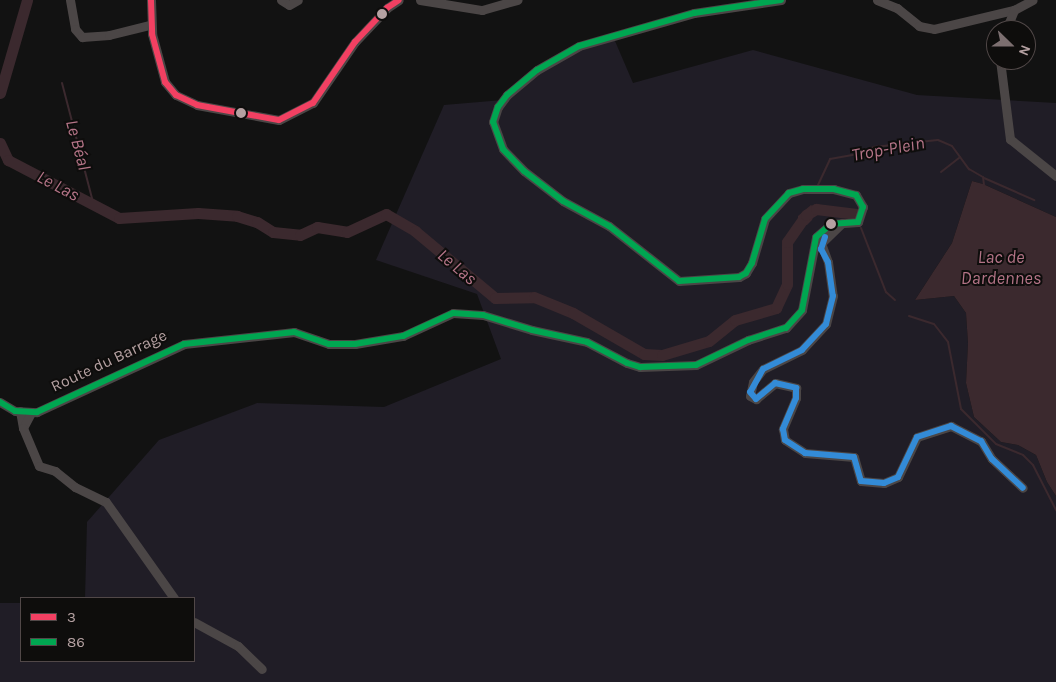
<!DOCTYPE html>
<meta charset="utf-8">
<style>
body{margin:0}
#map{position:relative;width:1056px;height:682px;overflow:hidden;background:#121212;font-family:Karla,sans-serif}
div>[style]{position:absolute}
.green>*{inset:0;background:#201d26}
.water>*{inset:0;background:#3b292e}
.stream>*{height:2px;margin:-1px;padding:0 1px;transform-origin:1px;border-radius:1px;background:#3b292e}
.river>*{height:11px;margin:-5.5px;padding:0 5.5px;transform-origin:5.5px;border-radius:5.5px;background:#3b292e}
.minor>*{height:9px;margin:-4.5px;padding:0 4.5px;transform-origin:4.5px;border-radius:4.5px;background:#4b4646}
.bus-1>*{height:6px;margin:-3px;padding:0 3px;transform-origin:3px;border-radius:3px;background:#f24062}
.bus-2>*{height:6px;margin:-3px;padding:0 3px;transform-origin:3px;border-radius:3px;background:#00a651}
.bus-3>*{height:6px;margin:-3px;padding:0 3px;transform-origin:3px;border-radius:3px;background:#338bd7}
.dots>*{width:14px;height:14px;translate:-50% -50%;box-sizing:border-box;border:2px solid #0e0d0c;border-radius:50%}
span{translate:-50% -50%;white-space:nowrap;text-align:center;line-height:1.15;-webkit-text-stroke:4px #0e0d0c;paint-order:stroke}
.street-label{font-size:16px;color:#b5a1a2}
.water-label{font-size:18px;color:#b47487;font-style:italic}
.legend{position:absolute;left:20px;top:597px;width:175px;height:65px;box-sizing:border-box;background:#0e0d0c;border:1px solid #514848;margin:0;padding:6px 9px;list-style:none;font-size:15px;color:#b5a1a2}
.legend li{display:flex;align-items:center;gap:10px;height:25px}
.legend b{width:25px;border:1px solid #514848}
.north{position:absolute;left:986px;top:20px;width:50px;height:50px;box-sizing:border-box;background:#0e0d0c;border:1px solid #514848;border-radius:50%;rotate:112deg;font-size:14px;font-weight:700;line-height:20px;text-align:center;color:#b5a1a2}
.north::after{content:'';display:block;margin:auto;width:18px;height:22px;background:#7c6f70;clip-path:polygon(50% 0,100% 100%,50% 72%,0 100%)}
</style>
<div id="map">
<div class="green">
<i style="clip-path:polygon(612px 34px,633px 83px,753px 50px,917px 95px,1056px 103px,1056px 217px,983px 184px,972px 181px,952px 243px,915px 300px,954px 296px,966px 313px,968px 343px,966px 383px,974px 417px,1001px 442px,1018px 445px,1036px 455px,1047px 482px,1056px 496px,1056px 682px,0 682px,0 603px,21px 603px,21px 661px,194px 661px,194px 598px,85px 598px,87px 522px,159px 440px,257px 403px,384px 407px,501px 359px,477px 294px,376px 260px,444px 105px,503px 100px,542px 67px)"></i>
</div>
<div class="water">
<i style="clip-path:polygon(972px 181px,983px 184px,1056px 217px,1056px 496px,1047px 482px,1036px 455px,1018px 445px,1001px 442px,974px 417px,966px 383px,968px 343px,966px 313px,954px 296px,915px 300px,952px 243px)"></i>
<i style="clip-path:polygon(811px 205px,816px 209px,812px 220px,807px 225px,798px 226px,798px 216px)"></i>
</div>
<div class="stream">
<i style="left:62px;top:83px;width:127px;rotate:75.4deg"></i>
<i style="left:941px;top:172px;width:24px;rotate:-38deg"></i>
<i style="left:984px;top:178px;width:55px;rotate:23.7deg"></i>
<i style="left:818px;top:185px;width:29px;rotate:-65deg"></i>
<i style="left:830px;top:159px;width:34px;rotate:-10deg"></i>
<i style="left:863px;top:153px;width:13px;rotate:-29deg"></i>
<i style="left:874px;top:147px;width:64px;rotate:-6.2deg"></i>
<i style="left:938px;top:140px;width:15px;rotate:23deg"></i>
<i style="left:952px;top:146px;width:29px;rotate:54deg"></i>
<i style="left:969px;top:169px;width:16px;rotate:30deg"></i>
<i style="left:983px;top:177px;width:8px;rotate:83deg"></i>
<i style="left:861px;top:228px;width:69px;rotate:68.7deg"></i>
<i style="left:886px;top:292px;width:12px;rotate:42deg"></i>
<i style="left:909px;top:316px;width:26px;rotate:18deg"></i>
<i style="left:934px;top:324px;width:23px;rotate:52deg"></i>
<i style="left:948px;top:342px;width:68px;rotate:79deg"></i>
<i style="left:961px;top:409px;width:49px;rotate:45deg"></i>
<i style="left:996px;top:444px;width:29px;rotate:22deg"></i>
<i style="left:1023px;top:455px;width:14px;rotate:45deg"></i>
<i style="left:1033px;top:465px;width:51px;rotate:62.9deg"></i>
</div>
<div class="river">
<i style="left:0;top:93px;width:97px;rotate:-73.8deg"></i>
<i style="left:0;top:143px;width:19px;rotate:65deg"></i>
<i style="left:8px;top:160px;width:125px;rotate:27.6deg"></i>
<i style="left:119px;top:218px;width:79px;rotate:-3.6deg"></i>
<i style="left:198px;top:213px;width:39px;rotate:4deg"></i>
<i style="left:237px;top:216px;width:21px;rotate:17deg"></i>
<i style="left:257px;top:222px;width:19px;rotate:32deg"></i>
<i style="left:273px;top:232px;width:27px;rotate:6deg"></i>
<i style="left:300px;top:235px;width:19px;rotate:-25deg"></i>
<i style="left:317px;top:227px;width:30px;rotate:9deg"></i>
<i style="left:347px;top:232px;width:43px;rotate:-24.8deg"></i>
<i style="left:386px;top:214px;width:34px;rotate:30deg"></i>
<i style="left:415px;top:231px;width:104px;rotate:39.9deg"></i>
<i style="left:495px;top:298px;width:39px;rotate:-1deg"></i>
<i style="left:534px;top:297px;width:42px;rotate:22.3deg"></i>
<i style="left:573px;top:313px;width:82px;rotate:30deg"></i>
<i style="left:644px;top:354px;width:18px;rotate:3deg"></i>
<i style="left:662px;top:355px;width:49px;rotate:-16.6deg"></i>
<i style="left:709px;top:341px;width:33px;rotate:-39deg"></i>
<i style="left:735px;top:320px;width:43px;rotate:-16.3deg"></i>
<i style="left:776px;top:308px;width:26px;rotate:-65deg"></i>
<i style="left:787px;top:284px;width:42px;rotate:-90deg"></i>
<i style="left:787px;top:242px;width:33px;rotate:-55deg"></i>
<i style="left:806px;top:215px;width:12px;rotate:-31deg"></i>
<i style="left:816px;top:209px;width:41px;rotate:7deg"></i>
</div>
<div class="minor">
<i style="left:70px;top:0;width:29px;rotate:80deg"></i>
<i style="left:75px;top:29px;width:11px;rotate:49deg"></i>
<i style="left:82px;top:37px;width:27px;rotate:-4deg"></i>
<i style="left:109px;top:35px;width:41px;rotate:-14deg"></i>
<i style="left:151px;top:0;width:34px;rotate:88deg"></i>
<i style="left:152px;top:34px;width:50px;rotate:74.8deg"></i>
<i style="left:165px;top:82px;width:17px;rotate:50deg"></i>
<i style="left:176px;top:95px;width:23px;rotate:25deg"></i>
<i style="left:197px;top:105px;width:83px;rotate:10.4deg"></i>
<i style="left:279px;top:120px;width:38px;rotate:-27deg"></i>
<i style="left:313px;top:103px;width:74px;rotate:-55.5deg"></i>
<i style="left:355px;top:42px;width:47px;rotate:-46.7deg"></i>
<i style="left:387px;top:8px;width:14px;rotate:-34deg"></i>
<i style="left:281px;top:0;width:9px;rotate:32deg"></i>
<i style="left:289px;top:5px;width:10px;rotate:-29deg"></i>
<i style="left:420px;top:0;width:63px;rotate:9.2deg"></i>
<i style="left:482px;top:10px;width:37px;rotate:-16deg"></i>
<i style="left:877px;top:0;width:22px;rotate:22deg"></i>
<i style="left:897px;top:8px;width:28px;rotate:39deg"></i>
<i style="left:919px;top:26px;width:15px;rotate:11deg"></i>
<i style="left:934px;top:29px;width:82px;rotate:-13.4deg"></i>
<i style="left:1014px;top:10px;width:21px;rotate:-28deg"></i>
<i style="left:1006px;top:30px;width:22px;rotate:-68deg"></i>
<i style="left:1000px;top:60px;width:80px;rotate:82.8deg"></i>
<i style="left:1010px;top:139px;width:59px;rotate:38.8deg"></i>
<i style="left:842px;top:223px;width:29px;rotate:136deg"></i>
<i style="left:821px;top:243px;width:20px;rotate:70deg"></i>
<i style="left:828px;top:262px;width:34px;rotate:82deg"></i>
<i style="left:833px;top:296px;width:29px;rotate:104deg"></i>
<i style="left:826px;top:324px;width:35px;rotate:133deg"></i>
<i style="left:802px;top:350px;width:43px;rotate:154deg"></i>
<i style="left:763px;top:369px;width:16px;rotate:128deg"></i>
<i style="left:753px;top:382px;width:14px;rotate:102deg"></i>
<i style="left:750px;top:396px;width:7px;rotate:27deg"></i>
<i style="left:756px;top:399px;width:25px;rotate:-40deg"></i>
<i style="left:775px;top:383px;width:22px;rotate:13deg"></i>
<i style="left:796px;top:388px;width:10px;rotate:90deg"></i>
<i style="left:796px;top:398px;width:34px;rotate:113deg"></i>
<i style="left:783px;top:429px;width:11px;rotate:80deg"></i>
<i style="left:785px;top:440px;width:24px;rotate:33deg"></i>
<i style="left:805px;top:453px;width:49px;rotate:4.7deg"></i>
<i style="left:854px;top:457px;width:25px;rotate:74deg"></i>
<i style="left:861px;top:481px;width:23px;rotate:5deg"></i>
<i style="left:884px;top:483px;width:15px;rotate:-23deg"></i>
<i style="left:898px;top:477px;width:44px;rotate:-64.6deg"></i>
<i style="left:917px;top:437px;width:36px;rotate:-18deg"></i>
<i style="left:951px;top:426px;width:34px;rotate:27deg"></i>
<i style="left:981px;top:441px;width:21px;rotate:59deg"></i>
<i style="left:992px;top:459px;width:42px;rotate:43.1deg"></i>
<i style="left:0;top:402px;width:17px;rotate:31deg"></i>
<i style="left:15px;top:411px;width:22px;rotate:3deg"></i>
<i style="left:37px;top:412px;width:162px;rotate:-24.8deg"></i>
<i style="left:184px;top:344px;width:111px;rotate:-6.2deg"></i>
<i style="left:294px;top:332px;width:37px;rotate:19deg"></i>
<i style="left:329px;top:344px;width:26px"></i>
<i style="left:355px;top:344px;width:49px;rotate:-9.5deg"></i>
<i style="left:403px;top:336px;width:55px;rotate:-24.7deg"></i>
<i style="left:453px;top:313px;width:30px;rotate:4deg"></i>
<i style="left:483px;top:315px;width:51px;rotate:17deg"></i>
<i style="left:532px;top:330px;width:56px;rotate:12.3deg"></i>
<i style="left:587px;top:342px;width:45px;rotate:27.7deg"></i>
<i style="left:627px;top:363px;width:14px;rotate:17deg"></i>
<i style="left:640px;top:367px;width:56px;rotate:-2deg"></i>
<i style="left:696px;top:365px;width:58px;rotate:-25.7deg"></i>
<i style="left:748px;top:340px;width:40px;rotate:-18deg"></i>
<i style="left:786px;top:328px;width:24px;rotate:-48deg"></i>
<i style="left:802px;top:310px;width:74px;rotate:-79.1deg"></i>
<i style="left:816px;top:237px;width:20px;rotate:-41deg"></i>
<i style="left:831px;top:224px;width:27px;rotate:-4deg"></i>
<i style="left:858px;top:222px;width:16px;rotate:-72deg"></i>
<i style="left:863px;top:207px;width:14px;rotate:-120deg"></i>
<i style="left:856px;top:195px;width:23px;rotate:-165deg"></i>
<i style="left:834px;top:189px;width:31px;rotate:180deg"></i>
<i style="left:803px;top:189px;width:15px;rotate:164deg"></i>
<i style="left:789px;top:193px;width:35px;rotate:133deg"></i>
<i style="left:765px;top:219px;width:46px;rotate:106.5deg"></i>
<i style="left:752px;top:263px;width:12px;rotate:121deg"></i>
<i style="left:746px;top:273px;width:8px;rotate:150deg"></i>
<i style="left:739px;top:277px;width:60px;rotate:176.2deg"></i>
<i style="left:679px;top:281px;width:89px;rotate:-141.8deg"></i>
<i style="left:609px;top:226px;width:52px;rotate:-151.5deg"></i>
<i style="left:563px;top:201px;width:49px;rotate:-142.4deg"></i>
<i style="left:524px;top:171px;width:30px;rotate:-134deg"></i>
<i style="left:503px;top:149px;width:29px;rotate:-110deg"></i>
<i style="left:493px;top:122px;width:16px;rotate:-72deg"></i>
<i style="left:498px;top:107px;width:15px;rotate:-53deg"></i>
<i style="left:507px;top:95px;width:39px;rotate:-40deg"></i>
<i style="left:537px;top:70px;width:48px;rotate:-29.7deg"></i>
<i style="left:579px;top:46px;width:120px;rotate:-16deg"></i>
<i style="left:694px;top:13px;width:88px;rotate:-8.5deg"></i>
<i style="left:20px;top:411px;width:17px;rotate:80deg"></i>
<i style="left:23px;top:428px;width:17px;rotate:-62deg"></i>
<i style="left:23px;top:428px;width:41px;rotate:67.2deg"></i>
<i style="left:39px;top:466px;width:17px;rotate:17deg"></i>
<i style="left:55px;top:471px;width:26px;rotate:39deg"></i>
<i style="left:75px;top:487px;width:34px;rotate:26deg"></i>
<i style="left:106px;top:502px;width:118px;rotate:54.7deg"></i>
<i style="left:194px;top:622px;width:50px;rotate:28.6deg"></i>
<i style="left:238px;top:646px;width:33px;rotate:44deg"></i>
</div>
<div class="bus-1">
<i style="left:151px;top:0;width:34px;rotate:88deg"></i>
<i style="left:152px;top:34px;width:50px;rotate:74.8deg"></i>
<i style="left:165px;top:82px;width:17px;rotate:50deg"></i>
<i style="left:176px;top:95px;width:23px;rotate:25deg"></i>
<i style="left:197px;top:105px;width:83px;rotate:10.4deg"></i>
<i style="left:279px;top:120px;width:38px;rotate:-27deg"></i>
<i style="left:313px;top:103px;width:74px;rotate:-55.5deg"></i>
<i style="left:355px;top:42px;width:47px;rotate:-46.7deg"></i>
<i style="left:387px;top:8px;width:14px;rotate:-34deg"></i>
</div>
<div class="bus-2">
<i style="left:0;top:402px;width:17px;rotate:31deg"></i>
<i style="left:15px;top:411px;width:22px;rotate:3deg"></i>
<i style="left:37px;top:412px;width:162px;rotate:-24.8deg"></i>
<i style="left:184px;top:344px;width:111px;rotate:-6.2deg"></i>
<i style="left:294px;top:332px;width:37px;rotate:19deg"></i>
<i style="left:329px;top:344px;width:26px"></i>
<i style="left:355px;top:344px;width:49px;rotate:-9.5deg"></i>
<i style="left:403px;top:336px;width:55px;rotate:-24.7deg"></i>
<i style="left:453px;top:313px;width:30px;rotate:4deg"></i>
<i style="left:483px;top:315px;width:51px;rotate:17deg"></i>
<i style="left:532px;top:330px;width:56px;rotate:12.3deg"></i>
<i style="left:587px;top:342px;width:45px;rotate:27.7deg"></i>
<i style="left:627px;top:363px;width:14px;rotate:17deg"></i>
<i style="left:640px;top:367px;width:56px;rotate:-2deg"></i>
<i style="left:696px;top:365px;width:58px;rotate:-25.7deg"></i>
<i style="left:748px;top:340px;width:40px;rotate:-18deg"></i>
<i style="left:786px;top:328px;width:24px;rotate:-48deg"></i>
<i style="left:802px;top:310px;width:74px;rotate:-79.1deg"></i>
<i style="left:816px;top:237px;width:20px;rotate:-41deg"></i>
<i style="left:831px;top:224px;width:27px;rotate:-4deg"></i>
<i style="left:858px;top:222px;width:16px;rotate:-72deg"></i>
<i style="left:863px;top:207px;width:14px;rotate:-120deg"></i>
<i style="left:856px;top:195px;width:23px;rotate:-165deg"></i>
<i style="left:834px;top:189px;width:31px;rotate:180deg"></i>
<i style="left:803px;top:189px;width:15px;rotate:164deg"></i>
<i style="left:789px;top:193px;width:35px;rotate:133deg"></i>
<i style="left:765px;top:219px;width:46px;rotate:106.5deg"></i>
<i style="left:752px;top:263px;width:12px;rotate:121deg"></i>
<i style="left:746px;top:273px;width:8px;rotate:150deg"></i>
<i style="left:739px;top:277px;width:60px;rotate:176.2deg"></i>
<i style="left:679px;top:281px;width:89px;rotate:-141.8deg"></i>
<i style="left:609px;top:226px;width:52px;rotate:-151.5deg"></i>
<i style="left:563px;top:201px;width:49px;rotate:-142.4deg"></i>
<i style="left:524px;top:171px;width:30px;rotate:-134deg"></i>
<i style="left:503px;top:149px;width:29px;rotate:-110deg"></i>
<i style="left:493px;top:122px;width:16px;rotate:-72deg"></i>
<i style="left:498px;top:107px;width:15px;rotate:-53deg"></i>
<i style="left:507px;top:95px;width:39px;rotate:-40deg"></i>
<i style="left:537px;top:70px;width:48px;rotate:-29.7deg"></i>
<i style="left:579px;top:46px;width:120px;rotate:-16deg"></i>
<i style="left:694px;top:13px;width:88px;rotate:-8.5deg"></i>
</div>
<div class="bus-3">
<i style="left:825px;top:237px;width:13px;rotate:108deg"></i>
<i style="left:821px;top:249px;width:15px;rotate:62deg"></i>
<i style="left:828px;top:262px;width:34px;rotate:82deg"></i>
<i style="left:833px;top:296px;width:29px;rotate:104deg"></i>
<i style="left:826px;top:324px;width:35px;rotate:133deg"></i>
<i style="left:802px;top:350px;width:43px;rotate:154deg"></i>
<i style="left:763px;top:369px;width:26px;rotate:119deg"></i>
<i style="left:750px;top:392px;width:9px;rotate:49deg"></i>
<i style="left:756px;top:399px;width:25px;rotate:-40deg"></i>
<i style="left:775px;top:383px;width:22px;rotate:13deg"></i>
<i style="left:796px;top:388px;width:10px;rotate:90deg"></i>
<i style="left:796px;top:398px;width:34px;rotate:113deg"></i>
<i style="left:783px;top:429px;width:11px;rotate:80deg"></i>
<i style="left:785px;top:440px;width:24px;rotate:33deg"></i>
<i style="left:805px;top:453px;width:49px;rotate:4.7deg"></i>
<i style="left:854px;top:457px;width:25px;rotate:74deg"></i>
<i style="left:861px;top:481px;width:23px;rotate:5deg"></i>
<i style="left:884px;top:483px;width:15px;rotate:-23deg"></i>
<i style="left:898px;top:477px;width:44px;rotate:-64.6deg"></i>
<i style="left:917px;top:437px;width:36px;rotate:-18deg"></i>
<i style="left:951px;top:426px;width:34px;rotate:27deg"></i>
<i style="left:981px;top:441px;width:21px;rotate:59deg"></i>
<i style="left:992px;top:459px;width:42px;rotate:43.1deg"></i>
</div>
<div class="dots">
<i style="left:382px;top:14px;background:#b5a1a2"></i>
<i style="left:241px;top:113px;background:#b5a1a2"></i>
<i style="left:831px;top:224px;background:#b5a1a2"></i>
</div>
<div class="street-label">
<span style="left:109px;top:361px;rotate:-25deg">Route du Barrage</span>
</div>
<div class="water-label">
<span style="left:78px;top:145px;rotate:75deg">Le Béal</span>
<span style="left:888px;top:149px;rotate:-10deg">Trop-Plein</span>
<span style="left:58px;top:186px;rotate:28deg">Le Las</span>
<span style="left:1001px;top:268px">Lac de<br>Dardennes</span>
<span style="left:457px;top:267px;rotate:40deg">Le Las</span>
</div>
<ul class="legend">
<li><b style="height:6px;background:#f24062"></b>3</li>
<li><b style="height:6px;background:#00a651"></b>86</li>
</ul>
<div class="north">N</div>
</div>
